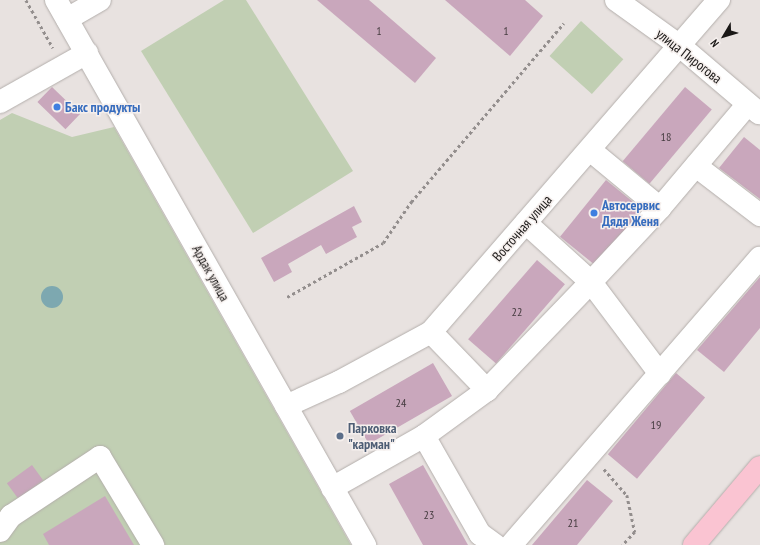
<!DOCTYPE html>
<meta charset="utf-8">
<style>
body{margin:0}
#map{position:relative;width:760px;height:545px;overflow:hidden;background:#e8e2e0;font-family:"PT Sans Narrow",sans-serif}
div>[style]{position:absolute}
.green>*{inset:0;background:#c1cfb3;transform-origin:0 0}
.water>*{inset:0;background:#7da8b0}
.round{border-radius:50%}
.building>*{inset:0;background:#c9a7bc;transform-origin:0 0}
.path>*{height:2.5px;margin-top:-1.25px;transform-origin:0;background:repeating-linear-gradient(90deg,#938e8d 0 3px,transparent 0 6px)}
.roads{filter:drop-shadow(0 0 1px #b3aeab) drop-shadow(0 0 1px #b3aeab)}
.minor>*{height:22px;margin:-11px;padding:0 11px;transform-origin:11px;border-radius:11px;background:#fff}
.major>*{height:22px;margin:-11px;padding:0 11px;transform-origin:11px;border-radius:11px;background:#fac4d2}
.dots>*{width:11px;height:11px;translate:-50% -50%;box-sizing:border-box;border:2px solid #f5efed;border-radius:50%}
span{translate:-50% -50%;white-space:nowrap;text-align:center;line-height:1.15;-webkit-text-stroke:3px #f5efed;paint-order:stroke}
.number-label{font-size:12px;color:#463c40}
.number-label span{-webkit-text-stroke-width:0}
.street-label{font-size:14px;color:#1a1817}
.shop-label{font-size:14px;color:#366cbe;font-weight:700}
.left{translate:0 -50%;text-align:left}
.service-label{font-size:14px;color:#4e5e75;font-weight:700}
.north{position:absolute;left:704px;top:16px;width:40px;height:40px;-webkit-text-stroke:3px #f5efed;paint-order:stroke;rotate:232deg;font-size:11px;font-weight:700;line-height:16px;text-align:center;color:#1a1817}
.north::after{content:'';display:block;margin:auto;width:14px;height:18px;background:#1a1817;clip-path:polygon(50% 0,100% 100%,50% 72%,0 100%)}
</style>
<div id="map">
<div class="green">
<i style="clip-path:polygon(224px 0,246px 0,353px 171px,253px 233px,141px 51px)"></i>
<i style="left:581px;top:21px;width:57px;height:47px;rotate:42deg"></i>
<i style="clip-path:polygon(12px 113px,72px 137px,114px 127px,351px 545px,0 545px,0 120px)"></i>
</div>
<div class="water">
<i class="round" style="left:41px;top:286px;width:22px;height:22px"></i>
</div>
<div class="building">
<i style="clip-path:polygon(317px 0,369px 0,436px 58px,415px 83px)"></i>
<i style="clip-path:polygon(445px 0,525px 0,543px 16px,510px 56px)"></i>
<i style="left:52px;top:87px;width:39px;height:21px;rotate:44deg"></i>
<i style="left:685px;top:87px;width:35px;height:97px;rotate:40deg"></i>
<i style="clip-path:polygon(744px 137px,760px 150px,760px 199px,719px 168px)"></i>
<i style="left:606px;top:180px;width:46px;height:73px;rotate:39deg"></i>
<i style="clip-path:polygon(354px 206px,362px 222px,352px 227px,357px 237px,326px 254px,321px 245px,288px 264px,292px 272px,274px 282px,261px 258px)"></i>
<i style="left:537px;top:260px;width:37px;height:105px;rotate:41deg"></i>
<i style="clip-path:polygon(760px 277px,760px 328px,724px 372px,697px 350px)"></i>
<i style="left:433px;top:363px;width:38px;height:96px;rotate:60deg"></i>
<i style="left:676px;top:373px;width:38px;height:106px;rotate:40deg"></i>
<i style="left:32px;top:465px;width:19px;height:31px;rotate:54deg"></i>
<i style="clip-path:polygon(423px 465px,468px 545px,423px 545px,389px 484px)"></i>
<i style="clip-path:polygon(587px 480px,613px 501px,577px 545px,532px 545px)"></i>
<i style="clip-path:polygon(105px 496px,134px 545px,49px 545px,43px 534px)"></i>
</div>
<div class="path">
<i style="left:26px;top:0;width:55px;rotate:60.6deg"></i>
<i style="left:287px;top:297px;width:110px;rotate:-29.4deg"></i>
<i style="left:383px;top:243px;width:50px;rotate:-55.7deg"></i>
<i style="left:411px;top:202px;width:235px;rotate:-49.5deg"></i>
<i style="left:604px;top:469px;width:35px;rotate:49deg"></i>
<i style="left:627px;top:495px;width:38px;rotate:78deg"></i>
<i style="left:635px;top:532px;width:18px;rotate:133deg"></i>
</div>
<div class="roads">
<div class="minor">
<i style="left:56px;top:0;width:627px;rotate:60.45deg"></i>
<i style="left:616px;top:0;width:79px;rotate:35.7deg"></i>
<i style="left:680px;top:46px;width:104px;rotate:40.3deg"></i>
<i style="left:67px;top:19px;width:38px;rotate:-30deg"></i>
<i style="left:0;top:102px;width:100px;rotate:-29.4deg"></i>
<i style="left:590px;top:150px;width:91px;rotate:39.6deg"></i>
<i style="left:696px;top:166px;width:81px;rotate:37.4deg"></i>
<i style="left:431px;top:332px;width:81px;rotate:46deg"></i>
<i style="left:660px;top:374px;width:115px;rotate:-126.9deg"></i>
<i style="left:591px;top:282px;width:101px;rotate:-47deg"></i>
<i style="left:660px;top:208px;width:136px;rotate:-49.8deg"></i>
<i style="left:286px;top:406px;width:58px;rotate:-24.4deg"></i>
<i style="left:339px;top:382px;width:105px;rotate:-28.5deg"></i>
<i style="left:431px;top:332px;width:440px;rotate:-49.1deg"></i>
<i style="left:424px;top:436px;width:113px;rotate:60.3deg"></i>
<i style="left:480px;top:534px;width:19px;rotate:36deg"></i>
<i style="left:332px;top:488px;width:106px;rotate:-29.5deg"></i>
<i style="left:424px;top:436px;width:78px;rotate:-36.1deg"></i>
<i style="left:487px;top:390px;width:150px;rotate:-46.1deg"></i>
<i style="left:591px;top:282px;width:88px;rotate:-137.8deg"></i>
<i style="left:0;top:531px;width:19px;rotate:-54deg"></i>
<i style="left:11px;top:516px;width:107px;rotate:-33.5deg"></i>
<i style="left:100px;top:457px;width:103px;rotate:58.9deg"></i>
<i style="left:511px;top:545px;width:380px;rotate:-49.1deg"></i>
</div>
<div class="major">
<i style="left:694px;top:545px;width:102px;rotate:-49.8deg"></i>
</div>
</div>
<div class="dots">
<i style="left:57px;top:107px;background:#3f7fe0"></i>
<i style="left:594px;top:213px;background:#3f7fe0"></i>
<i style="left:340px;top:436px;background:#5c6f8a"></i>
</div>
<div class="number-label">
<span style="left:379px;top:31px">1</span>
<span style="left:506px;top:31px">1</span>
<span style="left:666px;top:137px">18</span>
<span style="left:517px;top:312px">22</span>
<span style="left:401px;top:403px">24</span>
<span style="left:656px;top:425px">19</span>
<span style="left:429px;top:515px">23</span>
<span style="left:573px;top:523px">21</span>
</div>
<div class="street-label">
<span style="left:689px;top:56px;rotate:38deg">улица Пирогова</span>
<span style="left:522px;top:228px;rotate:-49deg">Восточная улица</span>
<span style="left:211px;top:273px;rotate:61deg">Ардак улица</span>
</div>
<div class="shop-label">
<span class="left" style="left:65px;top:107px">Бакс продукты</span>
<span class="left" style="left:602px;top:213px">Автосервис<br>Дядя Женя</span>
</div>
<div class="service-label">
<span class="left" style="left:348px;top:436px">Парковка<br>"карман"</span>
</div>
<div class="north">N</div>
</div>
